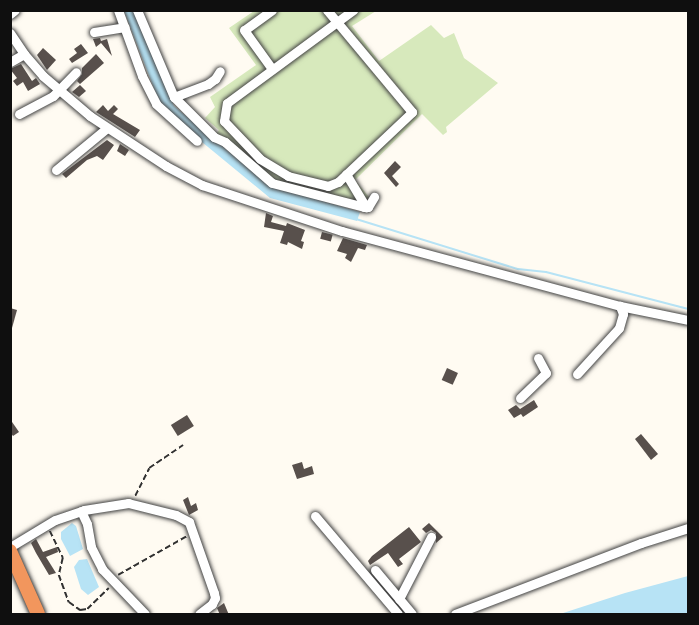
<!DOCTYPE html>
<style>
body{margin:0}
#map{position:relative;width:699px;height:625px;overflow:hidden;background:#fffbf2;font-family:Georgia,serif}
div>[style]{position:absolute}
.green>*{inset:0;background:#d7e9bc}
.water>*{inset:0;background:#b7e3f5}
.stream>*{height:2px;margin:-1px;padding:0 1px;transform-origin:1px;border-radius:1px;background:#b7e3f5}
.building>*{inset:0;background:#58504c;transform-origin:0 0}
.path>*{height:1.5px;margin-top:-0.75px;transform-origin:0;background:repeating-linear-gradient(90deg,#313131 0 6px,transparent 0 9px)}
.roads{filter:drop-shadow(0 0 2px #424242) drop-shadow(0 0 2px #424242)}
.minor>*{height:9px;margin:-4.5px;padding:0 4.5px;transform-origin:4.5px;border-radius:4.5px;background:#fff}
.highway>*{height:14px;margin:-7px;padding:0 7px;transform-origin:7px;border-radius:7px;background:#f2965d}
span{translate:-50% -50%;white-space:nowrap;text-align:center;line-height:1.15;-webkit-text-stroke:6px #fff;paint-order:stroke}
.frame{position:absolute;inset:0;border:12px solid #0f0f0f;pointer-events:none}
</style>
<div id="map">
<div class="green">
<i style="clip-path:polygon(254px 11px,376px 11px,352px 26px,379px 61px,431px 25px,444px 38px,454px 33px,464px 58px,498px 83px,446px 127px,447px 132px,443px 135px,422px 114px,355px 180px,369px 197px,361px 204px,271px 179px,216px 134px,219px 130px,205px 118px,215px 107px,210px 97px,256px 65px,229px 28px)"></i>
</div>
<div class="water">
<i style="clip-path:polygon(124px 11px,135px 11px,174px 106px,253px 172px,309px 197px,360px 212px,357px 221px,270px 198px,191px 133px,160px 104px)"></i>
<i style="clip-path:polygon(72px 523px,76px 526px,83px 549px,70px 556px,61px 539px,61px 532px)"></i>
<i style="clip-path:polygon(87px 559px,99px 587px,88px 595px,81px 589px,74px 567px,79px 560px)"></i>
<i style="clip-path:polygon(688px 576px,688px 614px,560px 614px,625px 593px)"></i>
</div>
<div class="stream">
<i style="left:356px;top:219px;width:170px;rotate:17.2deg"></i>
<i style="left:518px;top:269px;width:28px;rotate:6deg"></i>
<i style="left:546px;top:272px;width:147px;rotate:14.6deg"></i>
</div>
<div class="building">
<i style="clip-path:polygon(100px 38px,101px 41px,107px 39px,112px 56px,101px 43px,96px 47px,93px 39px)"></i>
<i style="clip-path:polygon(81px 44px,88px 53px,72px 63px,69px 59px,77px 53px,74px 49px)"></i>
<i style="clip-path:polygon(43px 48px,56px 60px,47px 70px,37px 55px)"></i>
<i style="clip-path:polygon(96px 54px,104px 63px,80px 84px,77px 81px,82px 74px,82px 68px)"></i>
<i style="clip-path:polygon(21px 64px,32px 81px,36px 78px,40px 84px,28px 91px,23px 82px,17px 86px,13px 81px,17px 78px,10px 69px)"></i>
<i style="clip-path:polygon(80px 85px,86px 91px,79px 97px,72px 92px)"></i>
<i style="clip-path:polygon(103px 105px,108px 111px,114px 105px,118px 109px,113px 114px,140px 130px,135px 137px,96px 112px)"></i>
<i style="clip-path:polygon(107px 140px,114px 145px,103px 160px,97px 156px,87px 160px,66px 178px,62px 174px)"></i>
<i style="clip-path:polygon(120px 144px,129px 150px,125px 156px,117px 151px)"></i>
<i style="clip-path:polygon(395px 161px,401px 167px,392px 176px,399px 184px,396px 187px,384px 173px)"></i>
<i style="clip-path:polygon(266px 213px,273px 216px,271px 222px,286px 226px,287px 223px,305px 230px,301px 241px,304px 242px,302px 249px,288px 242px,287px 245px,280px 243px,284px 231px,264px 227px)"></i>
<i style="left:322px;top:232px;width:11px;height:7px;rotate:15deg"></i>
<i style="clip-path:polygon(343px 238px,374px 247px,367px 245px,365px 250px,358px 248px,351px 262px,345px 258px,347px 254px,337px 251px)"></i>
<i style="clip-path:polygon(10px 308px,17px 310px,12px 328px,10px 328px)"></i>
<i style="left:447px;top:368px;width:12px;height:13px;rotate:24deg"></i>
<i style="clip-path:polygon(534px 400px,538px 407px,523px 417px,521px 414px,514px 418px,508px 410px,516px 405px,520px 409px)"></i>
<i style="left:187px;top:415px;width:13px;height:19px;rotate:58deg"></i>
<i style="clip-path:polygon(10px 419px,19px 432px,13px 436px,10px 432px)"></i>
<i style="clip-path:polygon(641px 434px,658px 454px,651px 460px,635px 439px)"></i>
<i style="clip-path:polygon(302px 462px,304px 469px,312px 466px,314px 474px,297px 479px,292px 465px)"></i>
<i style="clip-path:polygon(188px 497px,191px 506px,196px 503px,198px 510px,189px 515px,183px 500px)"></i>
<i style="clip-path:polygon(429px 523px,443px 537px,436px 543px,436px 533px,431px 530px,426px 533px,422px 529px)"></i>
<i style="clip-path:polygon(409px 527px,421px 542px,399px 559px,403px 564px,398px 567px,388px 553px,370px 565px,368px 561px,372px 556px)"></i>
<i style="clip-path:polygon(36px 539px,43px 552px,57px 547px,58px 552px,46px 557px,56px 573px,49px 575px,36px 553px,31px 543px)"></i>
<i style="clip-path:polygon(224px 603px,229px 615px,220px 615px,217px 608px)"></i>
</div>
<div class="path">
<i style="left:135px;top:496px;width:31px;rotate:-63deg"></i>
<i style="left:149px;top:468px;width:41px;rotate:-34.1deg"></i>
<i style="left:50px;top:531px;width:30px;rotate:64deg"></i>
<i style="left:63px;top:558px;width:17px;rotate:103deg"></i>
<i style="left:59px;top:575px;width:29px;rotate:70deg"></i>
<i style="left:69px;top:602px;width:14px;rotate:36deg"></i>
<i style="left:80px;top:610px;width:7px;rotate:-8deg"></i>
<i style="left:87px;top:609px;width:30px;rotate:-44deg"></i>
<i style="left:118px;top:575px;width:79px;rotate:-29.5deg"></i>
</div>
<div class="roads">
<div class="minor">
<i style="left:118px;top:10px;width:70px;rotate:70deg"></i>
<i style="left:142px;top:76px;width:31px;rotate:63deg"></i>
<i style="left:156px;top:104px;width:55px;rotate:42.1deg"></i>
<i style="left:137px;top:10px;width:95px;rotate:67deg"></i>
<i style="left:174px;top:97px;width:57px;rotate:45deg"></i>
<i style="left:214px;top:137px;width:12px;rotate:24deg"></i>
<i style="left:225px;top:142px;width:62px;rotate:41.1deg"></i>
<i style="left:272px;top:183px;width:95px;rotate:14.6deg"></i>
<i style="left:364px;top:207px;width:4px"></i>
<i style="left:368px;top:207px;width:12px;rotate:-59deg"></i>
<i style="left:272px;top:10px;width:34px;rotate:144deg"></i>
<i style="left:244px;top:30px;width:48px;rotate:54.3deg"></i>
<i style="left:10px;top:14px;width:6px;rotate:-39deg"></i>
<i style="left:94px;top:32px;width:31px;rotate:-9deg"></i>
<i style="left:10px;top:33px;width:25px;rotate:56deg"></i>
<i style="left:24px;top:54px;width:29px;rotate:49deg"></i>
<i style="left:43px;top:76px;width:62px;rotate:40.4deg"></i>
<i style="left:90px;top:116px;width:91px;rotate:33.3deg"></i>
<i style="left:166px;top:166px;width:41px;rotate:27.8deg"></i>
<i style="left:202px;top:185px;width:147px;rotate:18.2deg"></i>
<i style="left:342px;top:231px;width:288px;rotate:15.1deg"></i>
<i style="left:620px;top:306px;width:69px;rotate:11.6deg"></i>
<i style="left:10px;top:62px;width:16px;rotate:-30deg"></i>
<i style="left:174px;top:97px;width:36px;rotate:-21deg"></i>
<i style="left:208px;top:84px;width:9px;rotate:-36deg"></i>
<i style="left:215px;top:79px;width:9px;rotate:-58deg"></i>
<i style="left:19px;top:114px;width:38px;rotate:-28deg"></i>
<i style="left:53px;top:96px;width:33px;rotate:-46deg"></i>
<i style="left:224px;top:121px;width:52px;rotate:46.5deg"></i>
<i style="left:260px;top:159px;width:33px;rotate:31deg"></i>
<i style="left:288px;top:176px;width:41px;rotate:14deg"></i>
<i style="left:328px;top:186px;width:11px;rotate:-22deg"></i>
<i style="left:338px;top:182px;width:102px;rotate:-43.4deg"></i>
<i style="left:412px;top:112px;width:133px;rotate:-129.8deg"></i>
<i style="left:224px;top:121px;width:18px;rotate:-81deg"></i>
<i style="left:227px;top:103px;width:157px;rotate:-36.4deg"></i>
<i style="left:56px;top:170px;width:66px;rotate:-39.5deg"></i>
<i style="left:346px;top:174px;width:39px;rotate:59deg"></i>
<i style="left:577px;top:374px;width:62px;rotate:-47.6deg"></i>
<i style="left:619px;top:328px;width:15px;rotate:-74deg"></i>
<i style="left:623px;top:314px;width:9px;rotate:-111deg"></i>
<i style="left:520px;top:398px;width:36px;rotate:-44deg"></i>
<i style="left:546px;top:373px;width:17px;rotate:-118deg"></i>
<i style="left:81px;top:511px;width:14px;rotate:65deg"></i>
<i style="left:87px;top:524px;width:23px;rotate:80deg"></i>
<i style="left:91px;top:547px;width:25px;rotate:63deg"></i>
<i style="left:102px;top:569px;width:62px;rotate:46.3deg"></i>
<i style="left:315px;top:516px;width:128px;rotate:49.7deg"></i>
<i style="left:10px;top:547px;width:52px;rotate:-31deg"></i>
<i style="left:55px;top:520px;width:31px;rotate:-19deg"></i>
<i style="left:84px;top:510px;width:45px;rotate:-9deg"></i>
<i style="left:128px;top:503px;width:49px;rotate:14deg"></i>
<i style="left:176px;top:515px;width:15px;rotate:28deg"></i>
<i style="left:189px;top:522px;width:75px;rotate:70.6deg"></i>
<i style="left:214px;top:593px;width:5px;rotate:79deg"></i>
<i style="left:215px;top:598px;width:7px;rotate:117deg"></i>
<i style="left:212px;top:604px;width:16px;rotate:142deg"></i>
<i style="left:375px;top:570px;width:57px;rotate:49.9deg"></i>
<i style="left:399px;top:599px;width:70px;rotate:-62.7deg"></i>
<i style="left:455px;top:614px;width:199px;rotate:-20.9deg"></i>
<i style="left:641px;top:543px;width:49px;rotate:-17.7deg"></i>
</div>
<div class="highway">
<i style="left:10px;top:551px;width:69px;rotate:66deg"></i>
</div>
</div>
<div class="frame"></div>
</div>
